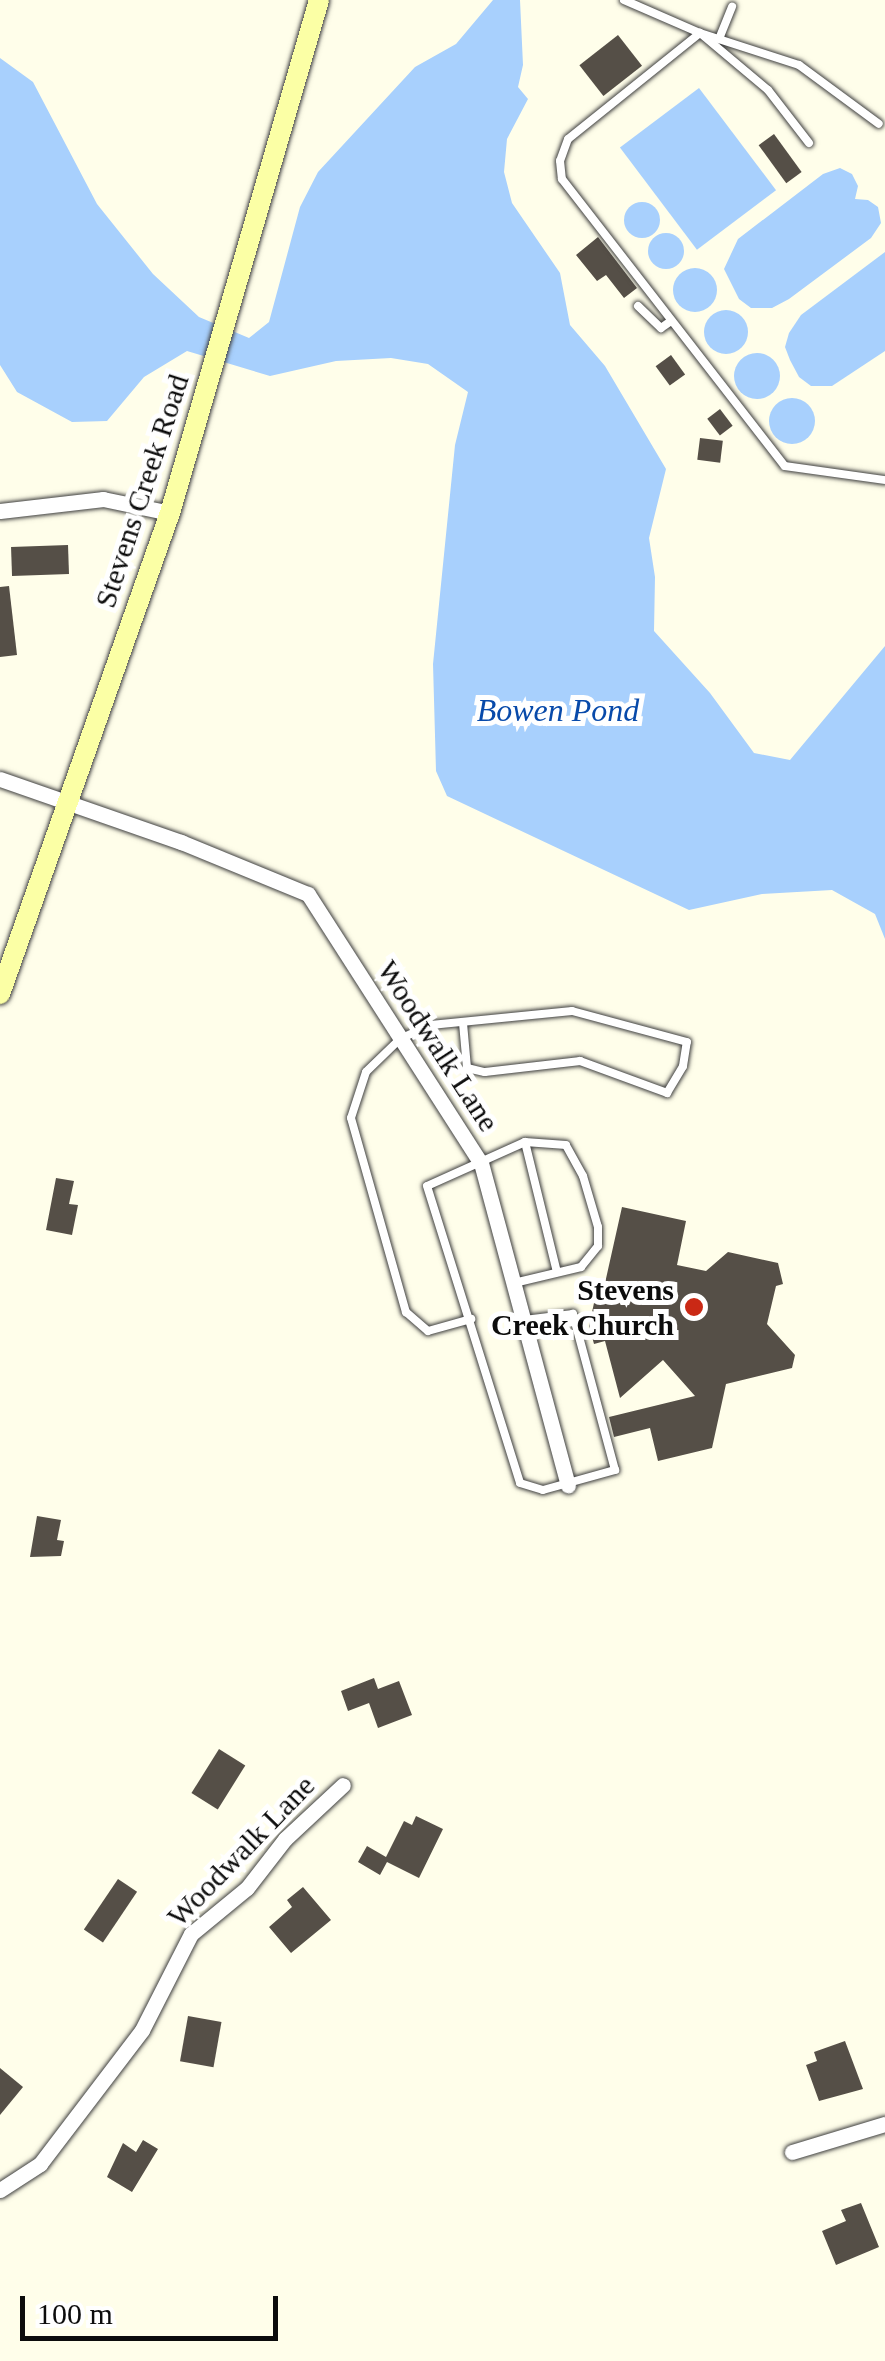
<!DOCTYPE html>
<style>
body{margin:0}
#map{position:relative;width:885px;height:2361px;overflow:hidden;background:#fffeea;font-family:"Times New Roman",serif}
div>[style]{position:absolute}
.water>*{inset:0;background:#a8d0fd;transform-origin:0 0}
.round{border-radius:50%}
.building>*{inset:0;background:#554f47;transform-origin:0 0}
.roads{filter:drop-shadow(0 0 2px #3f3f3f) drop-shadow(0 0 2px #3f3f3f)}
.lane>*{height:8px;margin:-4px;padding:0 4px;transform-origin:4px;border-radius:4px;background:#fff}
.street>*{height:15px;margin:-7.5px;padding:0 7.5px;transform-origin:7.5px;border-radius:7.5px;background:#fff}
.secondary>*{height:20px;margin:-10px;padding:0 10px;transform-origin:10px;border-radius:10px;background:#fbffa5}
.dots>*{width:28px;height:28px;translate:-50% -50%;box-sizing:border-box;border:5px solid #fff;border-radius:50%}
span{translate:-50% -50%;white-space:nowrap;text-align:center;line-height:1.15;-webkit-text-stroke:10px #fff;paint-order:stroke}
.street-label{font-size:30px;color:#0c0c0c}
.poi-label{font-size:30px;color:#0c0c0c;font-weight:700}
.right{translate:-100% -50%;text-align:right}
.water-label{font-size:32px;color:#084aaa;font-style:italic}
.scale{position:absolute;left:20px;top:2296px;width:258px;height:45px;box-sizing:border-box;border:5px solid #0c0c0c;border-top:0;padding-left:12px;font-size:30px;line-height:35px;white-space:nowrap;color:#0c0c0c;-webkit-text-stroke:8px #fff;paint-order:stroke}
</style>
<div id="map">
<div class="water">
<i style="clip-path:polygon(493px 0,520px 0,523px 65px,518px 87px,528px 99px,507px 139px,504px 172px,512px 203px,560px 273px,570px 325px,605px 366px,666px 469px,649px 538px,655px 577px,654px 631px,710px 693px,754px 753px,790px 760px,885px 646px,885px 939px,875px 914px,832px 890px,762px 894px,689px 910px,447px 796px,436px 771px,433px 664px,455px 445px,468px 392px,428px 364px,391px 358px,336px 361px,270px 376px,187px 351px,144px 377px,107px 421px,72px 422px,17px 392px,0 365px,0 58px,33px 82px,97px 204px,153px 274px,199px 317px,249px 338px,269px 322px,300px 207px,318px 172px,415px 67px,456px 44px)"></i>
<i style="left:699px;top:88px;width:128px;height:99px;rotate:53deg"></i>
<i style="clip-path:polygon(840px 168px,852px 174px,858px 186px,855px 199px,868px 200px,878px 207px,881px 223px,871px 238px,789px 299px,772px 308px,751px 308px,739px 299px,724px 269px,738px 239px,823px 174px)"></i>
<i class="round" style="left:624px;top:202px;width:36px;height:36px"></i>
<i class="round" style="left:648px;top:233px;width:36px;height:36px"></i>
<i style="clip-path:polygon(885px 252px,885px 351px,832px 386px,811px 386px,799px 377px,790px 360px,785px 347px,789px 333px,801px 315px)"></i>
<i class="round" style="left:673px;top:268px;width:44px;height:44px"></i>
<i class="round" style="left:704px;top:310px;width:44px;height:44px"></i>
<i class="round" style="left:734px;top:353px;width:46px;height:46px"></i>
<i class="round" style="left:769px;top:398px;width:46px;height:46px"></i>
</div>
<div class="building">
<i style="left:618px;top:35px;width:39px;height:49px;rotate:52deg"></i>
<i style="left:774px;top:134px;width:47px;height:19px;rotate:54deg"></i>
<i style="clip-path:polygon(598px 237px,637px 288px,624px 298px,606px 275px,597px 281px,576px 255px)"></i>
<i style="left:671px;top:355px;width:24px;height:19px;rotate:54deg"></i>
<i style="left:720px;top:409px;width:21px;height:16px;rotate:53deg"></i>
<i style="left:700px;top:438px;width:23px;height:22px;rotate:7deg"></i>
<i style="left:68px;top:545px;width:29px;height:57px;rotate:88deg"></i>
<i style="clip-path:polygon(9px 586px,17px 655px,0 657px,0 587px)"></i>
<i style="clip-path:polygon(56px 1178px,74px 1181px,69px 1204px,78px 1205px,72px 1235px,46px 1230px)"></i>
<i style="clip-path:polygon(622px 1207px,686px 1221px,677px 1265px,706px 1271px,728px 1252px,778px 1263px,783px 1284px,776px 1286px,767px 1324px,795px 1355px,792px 1368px,726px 1384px,712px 1448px,658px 1461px,650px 1428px,614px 1437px,609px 1417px,695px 1396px,663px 1360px,620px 1398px,605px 1341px,594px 1344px,589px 1326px,594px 1303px,601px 1301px)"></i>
<i style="clip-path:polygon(37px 1516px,61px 1520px,57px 1540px,64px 1541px,61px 1556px,30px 1557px)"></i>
<i style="clip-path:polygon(374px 1678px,378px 1689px,399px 1681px,412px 1715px,378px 1728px,369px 1703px,348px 1711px,341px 1691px)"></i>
<i style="left:219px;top:1749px;width:31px;height:52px;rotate:32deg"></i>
<i style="clip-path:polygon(416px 1816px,443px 1829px,419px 1878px,387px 1862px,380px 1875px,358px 1862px,367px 1846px,386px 1857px,404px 1821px,412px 1825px)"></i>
<i style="left:118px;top:1879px;width:23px;height:61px;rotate:34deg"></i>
<i style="clip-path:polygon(303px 1887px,331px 1920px,291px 1953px,269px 1927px,292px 1907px,287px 1900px)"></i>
<i style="left:188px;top:2016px;width:34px;height:46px;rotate:10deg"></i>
<i style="clip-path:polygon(845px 2041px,863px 2089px,819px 2101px,806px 2065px,817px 2061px,814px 2052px)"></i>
<i style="clip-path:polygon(0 2068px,23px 2087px,0 2115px)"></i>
<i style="clip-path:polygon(143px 2140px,158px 2149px,132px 2192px,107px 2177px,123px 2143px,136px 2152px)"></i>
<i style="clip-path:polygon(861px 2203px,879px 2247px,836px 2265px,822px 2231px,846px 2221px,841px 2210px)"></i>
</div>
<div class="roads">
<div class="lane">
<i style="left:624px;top:0;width:83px;rotate:23.5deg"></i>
<i style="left:700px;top:33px;width:104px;rotate:17.9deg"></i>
<i style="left:799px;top:65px;width:99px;rotate:36.4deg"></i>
<i style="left:719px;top:39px;width:35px;rotate:-68deg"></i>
<i style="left:809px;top:143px;width:67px;rotate:-127.7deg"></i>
<i style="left:768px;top:90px;width:89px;rotate:-140deg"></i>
<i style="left:700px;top:33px;width:169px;rotate:141.2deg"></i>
<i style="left:568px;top:139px;width:23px;rotate:110deg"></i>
<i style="left:560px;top:161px;width:18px;rotate:84deg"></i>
<i style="left:562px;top:179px;width:363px;rotate:52.2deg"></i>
<i style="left:785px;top:466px;width:101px;rotate:8deg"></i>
<i style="left:638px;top:306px;width:32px;rotate:44deg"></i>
<i style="left:661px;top:328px;width:12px;rotate:-35deg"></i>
<i style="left:463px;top:1023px;width:45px;rotate:84.9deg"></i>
<i style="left:467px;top:1068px;width:18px;rotate:13deg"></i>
<i style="left:485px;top:1072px;width:96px;rotate:-6.6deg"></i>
<i style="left:580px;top:1061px;width:93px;rotate:20.2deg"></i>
<i style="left:667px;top:1093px;width:31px;rotate:-59deg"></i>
<i style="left:683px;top:1066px;width:24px;rotate:-81deg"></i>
<i style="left:687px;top:1042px;width:119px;rotate:-164.9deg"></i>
<i style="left:572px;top:1011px;width:142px;rotate:174.3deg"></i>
<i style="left:431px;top:1025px;width:34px;rotate:156deg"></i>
<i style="left:400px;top:1039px;width:47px;rotate:135.9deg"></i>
<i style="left:366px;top:1072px;width:48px;rotate:108.1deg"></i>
<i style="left:351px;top:1118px;width:202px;rotate:74.2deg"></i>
<i style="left:406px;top:1312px;width:29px;rotate:41deg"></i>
<i style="left:428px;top:1331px;width:45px;rotate:-15.6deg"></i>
<i style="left:525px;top:1142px;width:134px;rotate:76.2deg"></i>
<i style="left:514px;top:1283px;width:69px;rotate:-13.4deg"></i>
<i style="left:581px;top:1267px;width:27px;rotate:-51deg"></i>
<i style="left:598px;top:1246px;width:19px;rotate:-90deg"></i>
<i style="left:598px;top:1227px;width:53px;rotate:-106.4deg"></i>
<i style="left:583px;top:1176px;width:35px;rotate:-119deg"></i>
<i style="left:566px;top:1145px;width:41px;rotate:-175.8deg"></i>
<i style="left:525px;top:1142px;width:107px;rotate:155.8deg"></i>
<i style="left:427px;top:1186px;width:311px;rotate:72.6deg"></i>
<i style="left:520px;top:1483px;width:24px;rotate:17deg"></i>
<i style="left:543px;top:1490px;width:75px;rotate:-15.5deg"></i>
<i style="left:615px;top:1470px;width:162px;rotate:-105.1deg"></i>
<i style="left:573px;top:1314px;width:49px;rotate:173deg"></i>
</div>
<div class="street">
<i style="left:0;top:511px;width:104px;rotate:-6.6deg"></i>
<i style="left:103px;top:499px;width:68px;rotate:11.8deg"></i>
<i style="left:0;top:779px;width:192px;rotate:19.2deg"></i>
<i style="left:181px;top:842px;width:137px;rotate:22.3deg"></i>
<i style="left:308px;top:894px;width:320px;rotate:57.3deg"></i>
<i style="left:481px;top:1163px;width:334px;rotate:74.9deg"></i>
<i style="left:792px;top:2152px;width:97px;rotate:-16.8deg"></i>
<i style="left:0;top:2190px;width:48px;rotate:-33deg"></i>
<i style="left:40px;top:2164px;width:168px;rotate:-52.7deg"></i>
<i style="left:142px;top:2030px;width:108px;rotate:-63deg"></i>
<i style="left:191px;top:1934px;width:72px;rotate:-39.4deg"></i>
<i style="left:247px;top:1888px;width:62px;rotate:-52.2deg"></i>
<i style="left:285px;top:1839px;width:79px;rotate:-43deg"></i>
</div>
<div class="secondary">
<i style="left:0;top:994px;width:510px;rotate:-70.54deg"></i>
<i style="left:170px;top:513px;width:534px;rotate:-73.8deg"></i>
</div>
</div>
<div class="dots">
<i style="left:694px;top:1307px;background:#ca2915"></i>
</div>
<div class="street-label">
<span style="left:142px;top:491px;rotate:-72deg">Stevens Creek Road</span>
<span style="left:438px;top:1046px;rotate:57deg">Woodwalk Lane</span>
<span style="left:241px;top:1851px;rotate:-46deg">Woodwalk Lane</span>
</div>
<div class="poi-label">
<span class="right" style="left:674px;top:1307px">Stevens<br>Creek Church</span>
</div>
<div class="water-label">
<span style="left:558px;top:710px">Bowen Pond</span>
</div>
<div class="scale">100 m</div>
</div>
